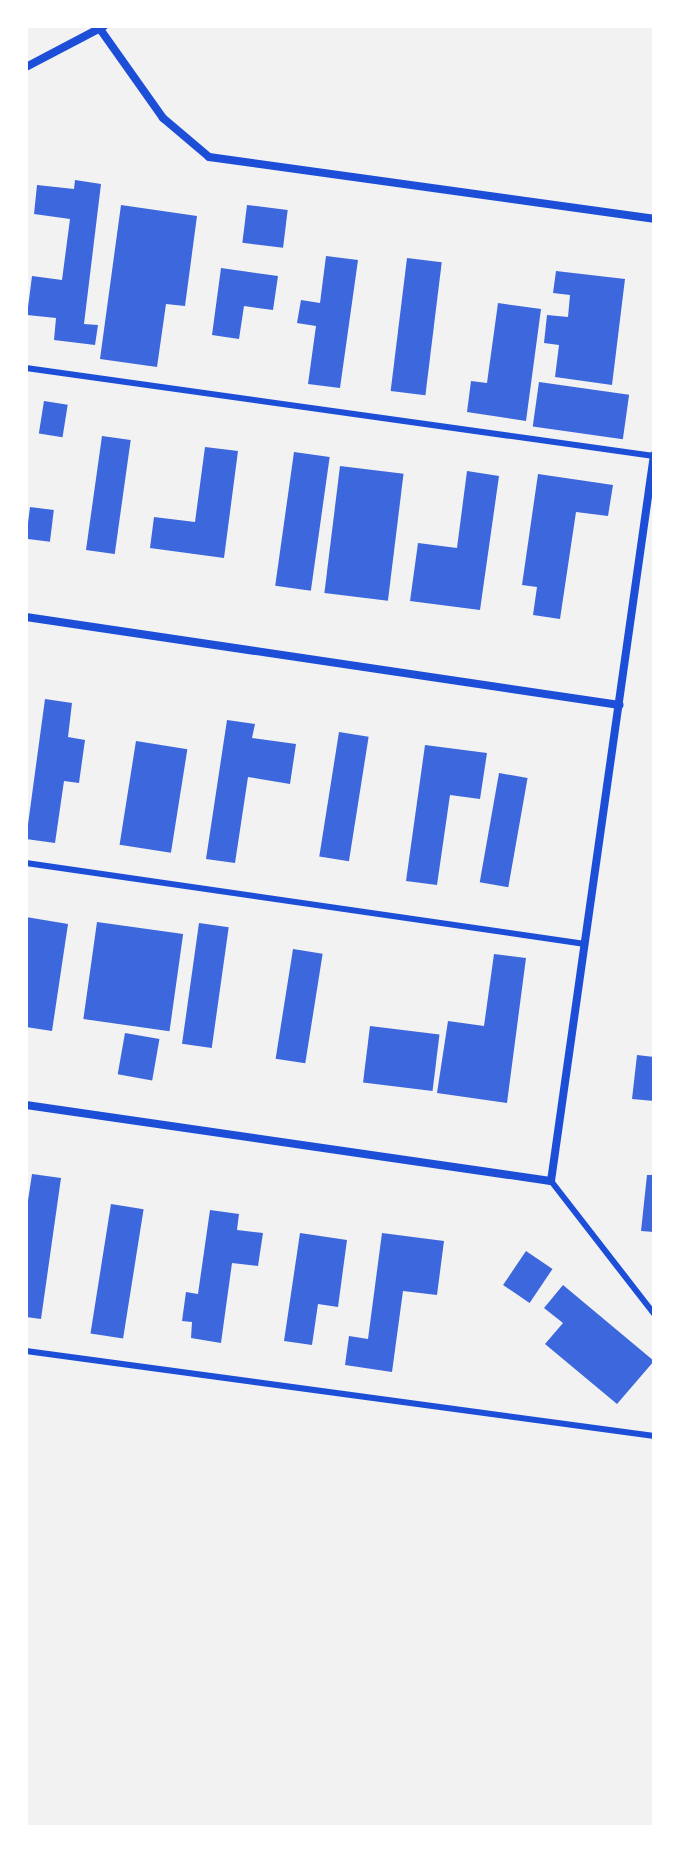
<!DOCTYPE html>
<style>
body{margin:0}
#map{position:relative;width:680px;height:1853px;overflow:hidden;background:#f2f2f2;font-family:"Source Sans 3",sans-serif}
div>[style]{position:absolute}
.building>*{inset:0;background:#3d67dc;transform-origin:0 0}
.service>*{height:6px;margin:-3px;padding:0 3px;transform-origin:3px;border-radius:3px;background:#1d4ed8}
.minor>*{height:8px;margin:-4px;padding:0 4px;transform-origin:4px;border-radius:4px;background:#1d4ed8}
span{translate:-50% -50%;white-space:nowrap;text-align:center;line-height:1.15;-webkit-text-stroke:8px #fff;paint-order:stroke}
.frame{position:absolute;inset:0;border:28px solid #fff;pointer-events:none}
</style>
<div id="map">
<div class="building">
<i style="clip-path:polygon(75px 180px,101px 184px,84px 324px,98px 325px,95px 345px,54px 340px,56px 318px,27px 315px,32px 276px,62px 280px,70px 219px,34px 214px,37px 185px,74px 189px)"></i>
<i style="clip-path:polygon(121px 205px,197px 216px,185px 306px,166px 304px,157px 367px,100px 359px)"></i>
<i style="left:247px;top:205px;width:41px;height:38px;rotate:7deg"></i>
<i style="clip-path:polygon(326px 256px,358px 260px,340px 388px,308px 384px,316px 326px,297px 323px,301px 300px,320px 303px)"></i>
<i style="left:407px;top:258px;width:35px;height:134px;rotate:7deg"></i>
<i style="clip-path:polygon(221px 268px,278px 276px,273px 310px,244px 306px,239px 339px,212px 335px)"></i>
<i style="clip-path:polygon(556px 271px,625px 279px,612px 385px,555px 377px,559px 345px,544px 343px,547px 315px,568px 317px,570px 295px,553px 293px)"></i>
<i style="clip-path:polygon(498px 303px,541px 309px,526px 421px,467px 412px,471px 381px,487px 383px)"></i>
<i style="left:539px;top:382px;width:91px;height:45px;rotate:8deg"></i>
<i style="left:44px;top:401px;width:24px;height:33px;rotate:9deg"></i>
<i style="left:102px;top:436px;width:29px;height:115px;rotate:8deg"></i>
<i style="clip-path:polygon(205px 447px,238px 451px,224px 558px,150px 548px,154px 517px,195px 522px)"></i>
<i style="left:294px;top:452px;width:36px;height:135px;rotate:8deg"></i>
<i style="left:340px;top:466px;width:64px;height:128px;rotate:7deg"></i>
<i style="clip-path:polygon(467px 471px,499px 476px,480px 610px,410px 601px,418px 543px,457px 548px)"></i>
<i style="clip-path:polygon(538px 474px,613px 485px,608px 516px,576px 512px,560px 619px,533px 615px,537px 587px,522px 585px)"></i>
<i style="left:30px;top:507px;width:24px;height:32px;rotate:7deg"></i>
<i style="clip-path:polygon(45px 699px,72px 703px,68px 737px,85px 740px,79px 783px,64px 781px,55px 843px,26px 839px)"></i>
<i style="clip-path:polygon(227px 720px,255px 724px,252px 738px,296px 744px,290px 784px,248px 777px,235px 863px,206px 859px)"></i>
<i style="left:339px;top:732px;width:30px;height:126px;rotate:9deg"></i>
<i style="left:136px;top:741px;width:52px;height:105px;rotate:9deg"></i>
<i style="clip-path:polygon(425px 745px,487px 753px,480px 799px,450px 795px,437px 885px,406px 881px)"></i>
<i style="left:499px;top:773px;width:29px;height:111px;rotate:10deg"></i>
<i style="clip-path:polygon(26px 917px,68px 924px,52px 1031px,26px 1027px)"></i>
<i style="left:97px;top:922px;width:87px;height:98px;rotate:8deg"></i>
<i style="left:199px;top:923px;width:30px;height:122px;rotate:8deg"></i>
<i style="left:293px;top:949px;width:30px;height:111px;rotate:9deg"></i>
<i style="clip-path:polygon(494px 954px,526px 958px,507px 1103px,437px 1093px,448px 1021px,484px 1026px)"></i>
<i style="left:370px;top:1026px;width:70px;height:57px;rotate:7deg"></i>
<i style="left:125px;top:1033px;width:35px;height:42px;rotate:10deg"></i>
<i style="clip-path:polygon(637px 1055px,654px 1057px,654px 1101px,632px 1099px)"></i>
<i style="clip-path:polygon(32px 1174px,61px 1178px,41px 1319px,26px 1317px,26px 1214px)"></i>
<i style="clip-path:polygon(647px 1175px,654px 1175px,654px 1232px,641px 1231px)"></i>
<i style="left:111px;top:1204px;width:33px;height:131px;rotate:9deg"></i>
<i style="clip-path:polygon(210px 1210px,239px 1214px,237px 1230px,263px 1233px,258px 1266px,232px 1263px,221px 1343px,191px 1338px,192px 1322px,182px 1321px,186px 1292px,198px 1294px)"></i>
<i style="clip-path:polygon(300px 1233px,347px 1240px,338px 1307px,318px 1304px,312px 1345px,284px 1341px)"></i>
<i style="clip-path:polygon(382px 1233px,444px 1241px,437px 1295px,403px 1291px,392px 1372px,345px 1365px,349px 1336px,368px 1339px)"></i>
<i style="left:526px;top:1251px;width:32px;height:41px;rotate:34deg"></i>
<i style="clip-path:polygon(563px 1285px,654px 1361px,617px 1404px,545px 1344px,563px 1323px,544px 1308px)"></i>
</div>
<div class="service">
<i style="left:26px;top:368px;width:634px;rotate:7.98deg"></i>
<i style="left:26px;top:863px;width:565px;rotate:8.24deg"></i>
<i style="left:551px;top:1181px;width:168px;rotate:52.2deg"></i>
<i style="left:26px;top:1351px;width:634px;rotate:7.71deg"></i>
</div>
<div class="minor">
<i style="left:100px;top:29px;width:109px;rotate:54.7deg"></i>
<i style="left:163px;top:118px;width:60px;rotate:40.3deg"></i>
<i style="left:209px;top:157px;width:449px;rotate:7.9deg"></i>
<i style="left:26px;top:67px;width:88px;rotate:-27.7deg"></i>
<i style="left:26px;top:617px;width:600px;rotate:8.43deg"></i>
<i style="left:26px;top:1105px;width:530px;rotate:8.24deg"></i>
<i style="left:551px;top:1181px;width:733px;rotate:-81.93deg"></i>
</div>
<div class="frame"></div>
</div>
